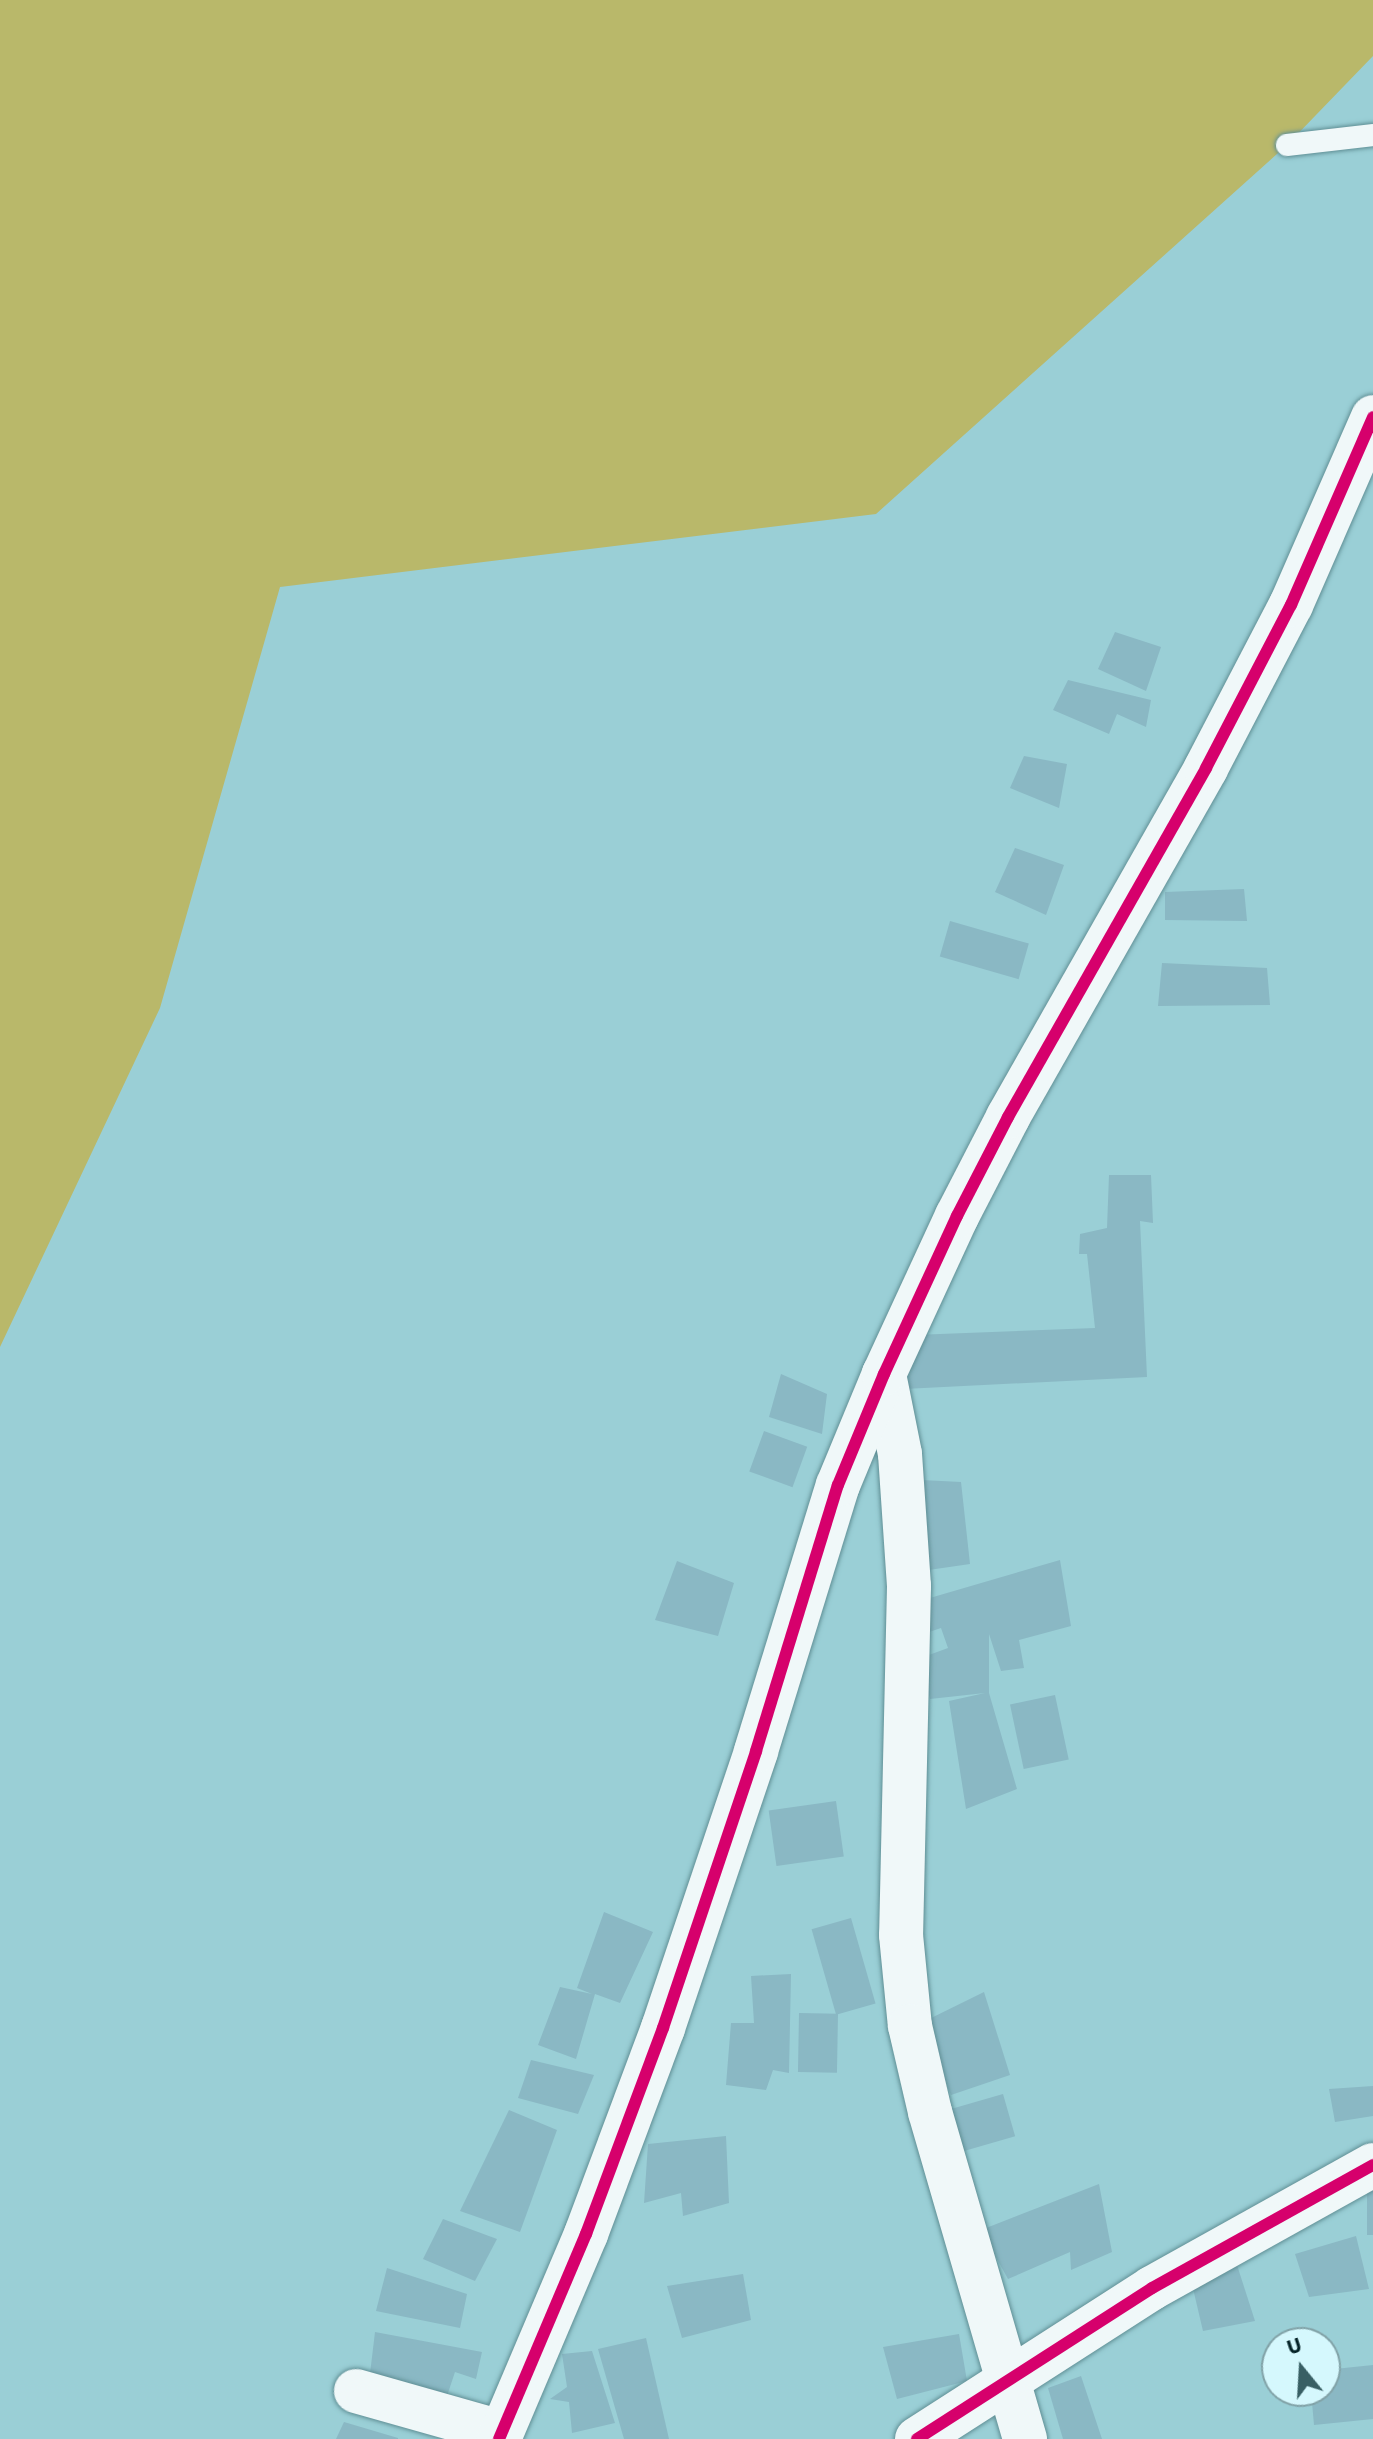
<!DOCTYPE html>
<style>
body{margin:0}
#map{position:relative;width:1373px;height:2439px;overflow:hidden;background:#9acfd6;font-family:"Source Sans 3",sans-serif}
div>[style]{position:absolute}
.green>*{inset:0;background:#b9b86a}
.building>*{inset:0;background:#8ab8c4;transform-origin:0 0}
.roads{filter:drop-shadow(0 0 2px #608f95) drop-shadow(0 0 2px #608f95)}
.service>*{height:22px;margin:-11px;padding:0 11px;transform-origin:11px;border-radius:11px;background:#f0f8f9}
.minor>*{height:44px;margin:-22px;padding:0 22px;transform-origin:22px;border-radius:22px;background:#f0f8f9}
.tertiary>*{height:44px;margin:-22px;padding:0 22px;transform-origin:22px;border-radius:22px;background:#f0f8f9}
.cycleway>*{height:12px;margin:-6px;padding:0 6px;transform-origin:6px;border-radius:6px;background:#d6006c}
span{translate:-50% -50%;white-space:nowrap;text-align:center;line-height:1.15;-webkit-text-stroke:6px #d5f8fd;paint-order:stroke}
.north{position:absolute;left:1261px;top:2327px;width:80px;height:80px;box-sizing:border-box;background:#d5f8fd;border:2px solid #81a2a7;border-radius:50%;rotate:342deg;font-size:22px;font-weight:700;line-height:32px;text-align:center;color:#032226}
.north::after{content:'';display:block;margin:auto;width:28px;height:36px;background:#385f64;clip-path:polygon(50% 0,100% 100%,50% 72%,0 100%)}
</style>
<div id="map">
<div class="green">
<i style="clip-path:polygon(0 0,1373px 0,1373px 56px,1287px 145px,876px 514px,280px 587px,160px 1008px,0 1347px)"></i>
</div>
<div class="building">
<i style="clip-path:polygon(1115px 632px,1161px 647px,1146px 691px,1098px 669px)"></i>
<i style="clip-path:polygon(1068px 680px,1151px 700px,1146px 727px,1117px 714px,1109px 734px,1053px 710px)"></i>
<i style="clip-path:polygon(1024px 756px,1067px 764px,1059px 808px,1010px 788px)"></i>
<i style="clip-path:polygon(1015px 848px,1064px 865px,1046px 915px,995px 892px)"></i>
<i style="clip-path:polygon(1244px 889px,1247px 921px,1165px 920px,1165px 892px)"></i>
<i style="left:950px;top:921px;width:82px;height:37px;rotate:16deg"></i>
<i style="clip-path:polygon(1162px 963px,1267px 968px,1270px 1005px,1158px 1006px)"></i>
<i style="clip-path:polygon(1109px 1175px,1151px 1175px,1153px 1223px,1140px 1221px,1147px 1377px,904px 1389px,914px 1335px,1095px 1328px,1087px 1254px,1079px 1254px,1080px 1234px,1107px 1228px)"></i>
<i style="clip-path:polygon(781px 1374px,827px 1394px,822px 1434px,769px 1417px)"></i>
<i style="left:764px;top:1431px;width:46px;height:43px;rotate:20deg"></i>
<i style="clip-path:polygon(922px 1480px,961px 1482px,970px 1564px,915px 1572px)"></i>
<i style="clip-path:polygon(1060px 1560px,1071px 1626px,1019px 1640px,1024px 1668px,1001px 1671px,989px 1634px,989px 1693px,1017px 1789px,966px 1809px,949px 1701px,985px 1693px,930px 1699px,918px 1659px,948px 1648px,941px 1628px,929px 1632px,923px 1600px)"></i>
<i style="clip-path:polygon(677px 1561px,734px 1583px,718px 1636px,655px 1620px)"></i>
<i style="left:1055px;top:1695px;width:66px;height:46px;rotate:78deg"></i>
<i style="left:836px;top:1801px;width:56px;height:68px;rotate:82deg"></i>
<i style="clip-path:polygon(604px 1912px,653px 1932px,620px 2003px,595px 1994px,576px 2059px,538px 2045px,560px 1987px,592px 1994px,577px 1988px)"></i>
<i style="left:851px;top:1918px;width:89px;height:41px;rotate:74deg"></i>
<i style="clip-path:polygon(791px 1974px,789px 2073px,773px 2070px,766px 2090px,726px 2085px,731px 2023px,754px 2023px,751px 1976px)"></i>
<i style="clip-path:polygon(984px 1992px,1010px 2075px,951px 2095px,921px 2023px)"></i>
<i style="left:799px;top:2013px;width:39px;height:59px;rotate:1deg"></i>
<i style="clip-path:polygon(531px 2060px,594px 2075px,578px 2114px,518px 2098px)"></i>
<i style="clip-path:polygon(1373px 2086px,1373px 2116px,1335px 2122px,1329px 2089px)"></i>
<i style="left:1003px;top:2094px;width:44px;height:54px;rotate:74deg"></i>
<i style="clip-path:polygon(509px 2110px,557px 2130px,520px 2232px,460px 2211px)"></i>
<i style="clip-path:polygon(726px 2136px,729px 2203px,683px 2216px,681px 2193px,644px 2203px,648px 2144px)"></i>
<i style="left:1373px;top:2182px;width:53px;height:6px;rotate:90deg"></i>
<i style="clip-path:polygon(1099px 2184px,1112px 2252px,1071px 2270px,1070px 2252px,1008px 2279px,981px 2230px)"></i>
<i style="clip-path:polygon(443px 2219px,497px 2239px,475px 2281px,423px 2259px)"></i>
<i style="clip-path:polygon(1356px 2236px,1369px 2289px,1309px 2297px,1295px 2254px)"></i>
<i style="clip-path:polygon(1237px 2265px,1255px 2321px,1203px 2331px,1191px 2280px)"></i>
<i style="clip-path:polygon(387px 2268px,467px 2294px,460px 2328px,376px 2311px)"></i>
<i style="clip-path:polygon(743px 2274px,751px 2320px,682px 2338px,667px 2286px)"></i>
<i style="clip-path:polygon(375px 2332px,482px 2352px,476px 2379px,455px 2372px,445px 2402px,369px 2382px)"></i>
<i style="clip-path:polygon(959px 2334px,967px 2381px,897px 2399px,883px 2347px)"></i>
<i style="clip-path:polygon(646px 2338px,669px 2439px,624px 2439px,598px 2349px)"></i>
<i style="clip-path:polygon(592px 2351px,615px 2423px,572px 2433px,569px 2402px,550px 2399px,567px 2387px,562px 2354px)"></i>
<i style="clip-path:polygon(1373px 2365px,1373px 2419px,1314px 2425px,1311px 2391px,1325px 2391px,1325px 2370px)"></i>
<i style="clip-path:polygon(1081px 2376px,1102px 2439px,1063px 2439px,1048px 2388px)"></i>
<i style="clip-path:polygon(344px 2422px,398px 2438px,398px 2439px,336px 2439px)"></i>
</div>
<div class="roads">
<div class="service">
<i style="left:1287px;top:145px;width:87px;rotate:-6.6deg"></i>
</div>
<div class="minor">
<i style="left:884px;top:1374px;width:82px;rotate:78.7deg"></i>
<i style="left:900px;top:1454px;width:132px;rotate:86.1deg"></i>
<i style="left:909px;top:1586px;width:349px;rotate:91.3deg"></i>
<i style="left:901px;top:1935px;width:91px;rotate:84.4deg"></i>
<i style="left:910px;top:2026px;width:88px;rotate:76.9deg"></i>
<i style="left:930px;top:2112px;width:341px;rotate:73.8deg"></i>
<i style="left:356px;top:2391px;width:151px;rotate:15.8deg"></i>
<i style="left:917px;top:2439px;width:279px;rotate:-32.7deg"></i>
<i style="left:1152px;top:2288px;width:253px;rotate:-29.1deg"></i>
</div>
<div class="tertiary">
<i style="left:499px;top:2439px;width:223px;rotate:-67deg"></i>
<i style="left:586px;top:2234px;width:220px;rotate:-69.5deg"></i>
<i style="left:663px;top:2028px;width:292px;rotate:-71.4deg"></i>
<i style="left:756px;top:1751px;width:278px;rotate:-72.9deg"></i>
<i style="left:838px;top:1485px;width:120px;rotate:-67.5deg"></i>
<i style="left:884px;top:1374px;width:174px;rotate:-65.2deg"></i>
<i style="left:957px;top:1216px;width:111px;rotate:-62.7deg"></i>
<i style="left:1008px;top:1117px;width:401px;rotate:-60.4deg"></i>
<i style="left:1206px;top:768px;width:184px;rotate:-62.5deg"></i>
<i style="left:1291px;top:605px;width:205px;rotate:-66.4deg"></i>
</div>
</div>
<div class="cycleway">
<i style="left:499px;top:2439px;width:223px;rotate:-67deg"></i>
<i style="left:586px;top:2234px;width:220px;rotate:-69.5deg"></i>
<i style="left:663px;top:2028px;width:292px;rotate:-71.4deg"></i>
<i style="left:756px;top:1751px;width:278px;rotate:-72.9deg"></i>
<i style="left:838px;top:1485px;width:120px;rotate:-67.5deg"></i>
<i style="left:884px;top:1374px;width:174px;rotate:-65.2deg"></i>
<i style="left:957px;top:1216px;width:111px;rotate:-62.7deg"></i>
<i style="left:1008px;top:1117px;width:401px;rotate:-60.4deg"></i>
<i style="left:1206px;top:768px;width:184px;rotate:-62.5deg"></i>
<i style="left:1291px;top:605px;width:205px;rotate:-66.4deg"></i>
<i style="left:917px;top:2439px;width:279px;rotate:-32.7deg"></i>
<i style="left:1152px;top:2288px;width:253px;rotate:-29.1deg"></i>
</div>
<div class="north">U</div>
</div>
